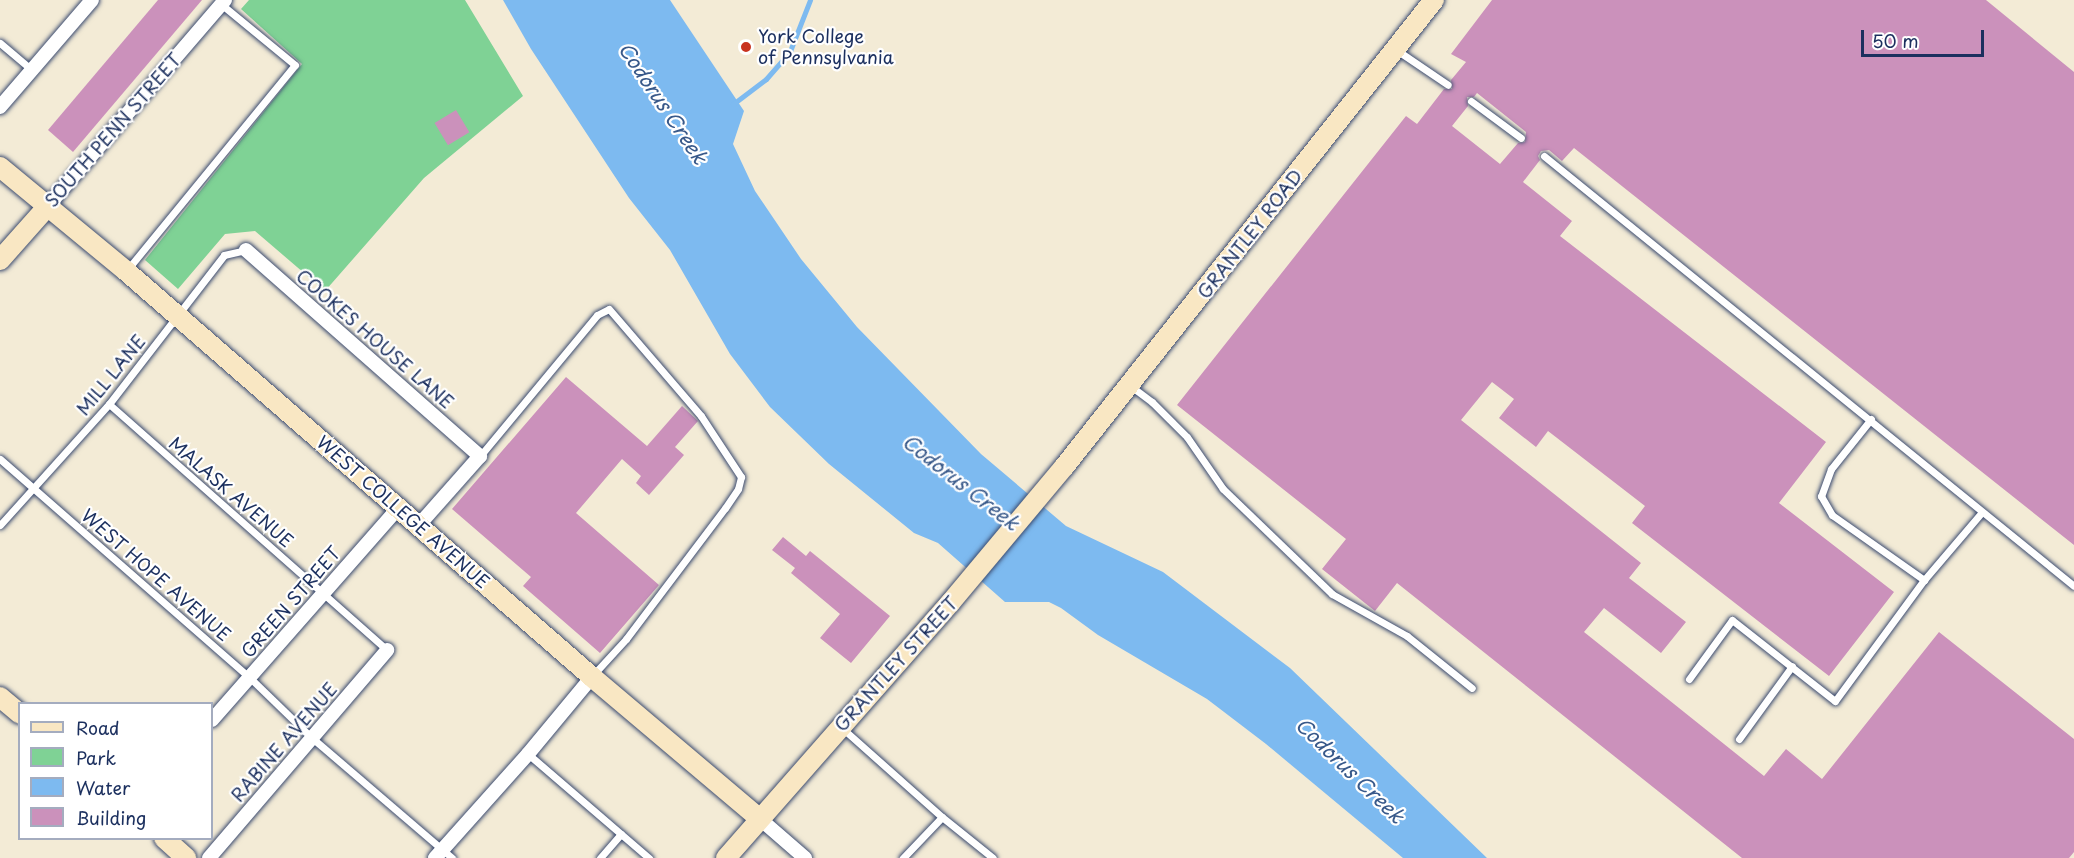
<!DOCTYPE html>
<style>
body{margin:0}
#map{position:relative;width:2074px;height:858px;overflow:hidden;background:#f3ebd6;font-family:"Playpen Sans",sans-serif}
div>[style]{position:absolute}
.green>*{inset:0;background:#7fd295}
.water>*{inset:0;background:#7dbaf0}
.stream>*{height:5px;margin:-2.5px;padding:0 2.5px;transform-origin:2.5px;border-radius:2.5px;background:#7dbaf0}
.building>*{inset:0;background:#cb91bb;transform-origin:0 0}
.roads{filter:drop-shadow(0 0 2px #3b4b70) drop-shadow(0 0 2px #3b4b70)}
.lane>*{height:7px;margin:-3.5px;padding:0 3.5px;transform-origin:3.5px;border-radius:3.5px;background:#fff}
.street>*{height:14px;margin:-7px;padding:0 7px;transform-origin:7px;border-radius:7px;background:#fff}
.secondary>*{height:20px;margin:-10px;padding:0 10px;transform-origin:10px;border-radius:10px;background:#f9e7c3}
.dots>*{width:16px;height:16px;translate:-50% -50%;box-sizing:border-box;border:3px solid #fff;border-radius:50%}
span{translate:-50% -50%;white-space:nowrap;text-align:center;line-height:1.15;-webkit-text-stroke:4.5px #fff;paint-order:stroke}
.poi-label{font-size:18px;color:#1b2f5e}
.left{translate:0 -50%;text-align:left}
.street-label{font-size:18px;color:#1b2f5e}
.water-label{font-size:20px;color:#38598a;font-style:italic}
.legend{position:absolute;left:18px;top:702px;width:195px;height:138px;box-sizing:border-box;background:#fff;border:2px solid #a4acbf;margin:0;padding:8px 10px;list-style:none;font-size:18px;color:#1b2f5e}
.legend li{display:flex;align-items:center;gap:12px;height:30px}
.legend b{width:30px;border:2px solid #a4acbf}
.scale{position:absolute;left:1861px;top:30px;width:123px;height:27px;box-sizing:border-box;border:3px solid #1b2f5e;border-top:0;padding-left:8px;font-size:18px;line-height:21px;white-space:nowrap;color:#1b2f5e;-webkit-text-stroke:4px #fff;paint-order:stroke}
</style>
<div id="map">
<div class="green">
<i style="clip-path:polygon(249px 0,465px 0,523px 96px,424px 178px,325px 291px,255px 231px,225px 234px,178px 289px,145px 260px,302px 64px,241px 9px)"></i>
</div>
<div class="water">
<i style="clip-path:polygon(503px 0,670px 0,744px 111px,733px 144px,755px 191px,801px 259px,857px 327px,981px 454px,1066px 526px,1163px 572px,1290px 668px,1487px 858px,1403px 858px,1266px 744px,1207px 699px,1098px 635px,1061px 608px,1049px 602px,1005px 602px,938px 543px,914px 533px,829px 464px,770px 407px,730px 354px,670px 250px,629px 198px,531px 49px)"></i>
</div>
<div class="stream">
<i style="left:733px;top:104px;width:41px;rotate:-37.1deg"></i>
<i style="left:766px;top:79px;width:37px;rotate:-49deg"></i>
<i style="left:790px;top:51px;width:55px;rotate:-68.6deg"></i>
</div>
<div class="building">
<i style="clip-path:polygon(158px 0,202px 0,73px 152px,48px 130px)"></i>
<i style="clip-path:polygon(evenodd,1492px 0,1986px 0,2074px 72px,2074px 545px,1574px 148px,1562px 161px,1549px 150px,1541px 151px,1538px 156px,1540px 160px,1523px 182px,1572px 221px,1560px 236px,1826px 442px,1779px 503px,1894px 592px,1829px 676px,1632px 523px,1645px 506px,1548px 431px,1536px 447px,1499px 418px,1514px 399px,1492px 382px,1461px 420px,1641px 563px,1629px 578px,1686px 622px,1661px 653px,1604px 608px,1584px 632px,1764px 776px,1786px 749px,1822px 779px,1939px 632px,2074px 739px,2074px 852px,2069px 858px,1742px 858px,1397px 583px,1375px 611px,1322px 569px,1346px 539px,1177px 405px,1406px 116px,1417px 124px,1444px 89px,1452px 89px,1451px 80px,1466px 62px,1451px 54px,1492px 0,1477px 93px,1526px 132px,1525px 142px,1518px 143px,1500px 164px,1452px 126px,1468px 106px,1467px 97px,1474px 97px,1477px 93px)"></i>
<i style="left:456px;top:110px;width:26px;height:25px;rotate:59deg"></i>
<i style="clip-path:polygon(566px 377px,647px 446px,682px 406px,698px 421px,675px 447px,684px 455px,649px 495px,636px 483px,641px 476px,622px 459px,576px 513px,659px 585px,600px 653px,523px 586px,531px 577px,452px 509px)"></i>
<i style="clip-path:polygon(783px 537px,806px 556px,810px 551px,890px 616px,851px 663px,820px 638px,840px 614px,791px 573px,795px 568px,772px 550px)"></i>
</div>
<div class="roads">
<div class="lane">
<i style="left:0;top:43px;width:42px;rotate:40.2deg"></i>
<i style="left:1398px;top:51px;width:60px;rotate:34.2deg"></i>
<i style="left:1471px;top:101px;width:62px;rotate:36.5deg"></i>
<i style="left:1544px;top:156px;width:682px;rotate:39.05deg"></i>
<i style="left:127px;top:270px;width:265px;rotate:-50.7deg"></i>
<i style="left:295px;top:65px;width:96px;rotate:-140.5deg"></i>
<i style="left:1132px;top:387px;width:25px;rotate:37deg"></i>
<i style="left:1152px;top:402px;width:49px;rotate:45deg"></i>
<i style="left:1187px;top:437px;width:63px;rotate:55.3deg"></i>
<i style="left:1223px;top:489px;width:151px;rotate:43.9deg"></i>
<i style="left:1332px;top:594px;width:86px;rotate:29.2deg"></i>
<i style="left:1407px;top:636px;width:83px;rotate:38.7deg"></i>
<i style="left:109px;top:404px;width:371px;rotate:41.5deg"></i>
<i style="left:1871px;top:419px;width:64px;rotate:128.7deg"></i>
<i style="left:1831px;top:469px;width:29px;rotate:110deg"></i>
<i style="left:1821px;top:496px;width:22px;rotate:60deg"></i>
<i style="left:1832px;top:515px;width:113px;rotate:35.2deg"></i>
<i style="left:1924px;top:580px;width:89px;rotate:-49.5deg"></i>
<i style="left:480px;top:456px;width:183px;rotate:-50.3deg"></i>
<i style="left:597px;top:315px;width:13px;rotate:-27deg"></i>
<i style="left:609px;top:309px;width:141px;rotate:49.3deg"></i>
<i style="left:701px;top:416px;width:73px;rotate:56.7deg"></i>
<i style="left:741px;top:477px;width:12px;rotate:104deg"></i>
<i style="left:738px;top:489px;width:23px;rotate:124deg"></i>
<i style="left:725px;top:508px;width:164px;rotate:127.1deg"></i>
<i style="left:626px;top:639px;width:50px;rotate:132.6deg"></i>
<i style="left:0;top:459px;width:331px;rotate:41.2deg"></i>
<i style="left:249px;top:677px;width:86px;rotate:44.1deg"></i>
<i style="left:311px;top:737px;width:186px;rotate:40.6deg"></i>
<i style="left:0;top:525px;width:163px;rotate:-48deg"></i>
<i style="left:109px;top:404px;width:188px;rotate:-52.3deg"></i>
<i style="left:224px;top:255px;width:23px;rotate:-13deg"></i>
<i style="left:1689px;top:679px;width:73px;rotate:-53.9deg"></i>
<i style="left:1732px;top:620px;width:131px;rotate:38.2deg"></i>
<i style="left:1835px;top:701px;width:150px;rotate:-53.7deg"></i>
<i style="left:842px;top:728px;width:134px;rotate:41.7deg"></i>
<i style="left:942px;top:817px;width:57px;rotate:133.6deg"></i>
<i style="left:1739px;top:739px;width:90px;rotate:-54deg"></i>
<i style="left:528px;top:754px;width:160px;rotate:40.7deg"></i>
<i style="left:942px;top:817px;width:65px;rotate:38.8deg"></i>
<i style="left:600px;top:858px;width:32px;rotate:-49deg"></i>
</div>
<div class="street">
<i style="left:0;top:107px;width:141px;rotate:-49.3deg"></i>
<i style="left:47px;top:207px;width:273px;rotate:-49.3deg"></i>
<i style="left:246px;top:250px;width:312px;rotate:41.4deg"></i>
<i style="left:480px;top:456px;width:94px;rotate:131.5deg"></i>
<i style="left:212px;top:720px;width:282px;rotate:-48.7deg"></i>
<i style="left:759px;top:818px;width:61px;rotate:41deg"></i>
<i style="left:209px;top:858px;width:274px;rotate:-49.4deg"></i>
<i style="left:435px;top:858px;width:140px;rotate:-48.2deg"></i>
<i style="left:528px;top:754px;width:100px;rotate:-50.3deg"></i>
</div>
<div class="secondary">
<i style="left:0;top:167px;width:163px;rotate:39.5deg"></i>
<i style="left:126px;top:271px;width:618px;rotate:41.06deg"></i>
<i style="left:592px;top:677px;width:219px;rotate:40.2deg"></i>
<i style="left:0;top:260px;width:71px;rotate:-48.4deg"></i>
<i style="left:0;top:697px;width:26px;rotate:40deg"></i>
<i style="left:164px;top:838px;width:30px;rotate:42deg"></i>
<i style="left:726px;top:858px;width:341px;rotate:-48.7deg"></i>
<i style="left:951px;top:602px;width:176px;rotate:-50.1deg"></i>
<i style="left:1064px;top:467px;width:596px;rotate:-51.61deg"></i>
</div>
</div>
<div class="dots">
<i style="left:746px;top:47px;background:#c8321e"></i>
</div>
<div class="poi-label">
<span class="left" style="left:758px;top:47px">York College<br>of Pennsylvania</span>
</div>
<div class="street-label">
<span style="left:113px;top:130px;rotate:-49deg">SOUTH PENN STREET</span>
<span style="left:1250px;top:234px;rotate:-52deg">GRANTLEY ROAD</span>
<span style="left:375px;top:339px;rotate:41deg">COOKES HOUSE LANE</span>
<span style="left:111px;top:375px;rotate:-51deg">MILL LANE</span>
<span style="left:231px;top:492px;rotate:41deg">MALASK AVENUE</span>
<span style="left:403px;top:512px;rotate:41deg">WEST COLLEGE AVENUE</span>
<span style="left:156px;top:575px;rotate:41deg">WEST HOPE AVENUE</span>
<span style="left:291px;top:602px;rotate:-49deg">GREEN STREET</span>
<span style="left:896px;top:664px;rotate:-48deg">GRANTLEY STREET</span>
<span style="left:284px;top:742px;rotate:-49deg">RABINE AVENUE</span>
</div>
<div class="water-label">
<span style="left:663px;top:103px;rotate:56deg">Codorus Creek</span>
<span style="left:961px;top:482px;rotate:38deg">Codorus Creek</span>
<span style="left:1350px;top:770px;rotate:44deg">Codorus Creek</span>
</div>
<ul class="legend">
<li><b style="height:8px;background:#f9e7c3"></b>Road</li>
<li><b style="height:16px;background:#7fd295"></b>Park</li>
<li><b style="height:16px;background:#7dbaf0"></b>Water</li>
<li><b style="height:16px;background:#cb91bb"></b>Building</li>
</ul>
<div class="scale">50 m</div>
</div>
